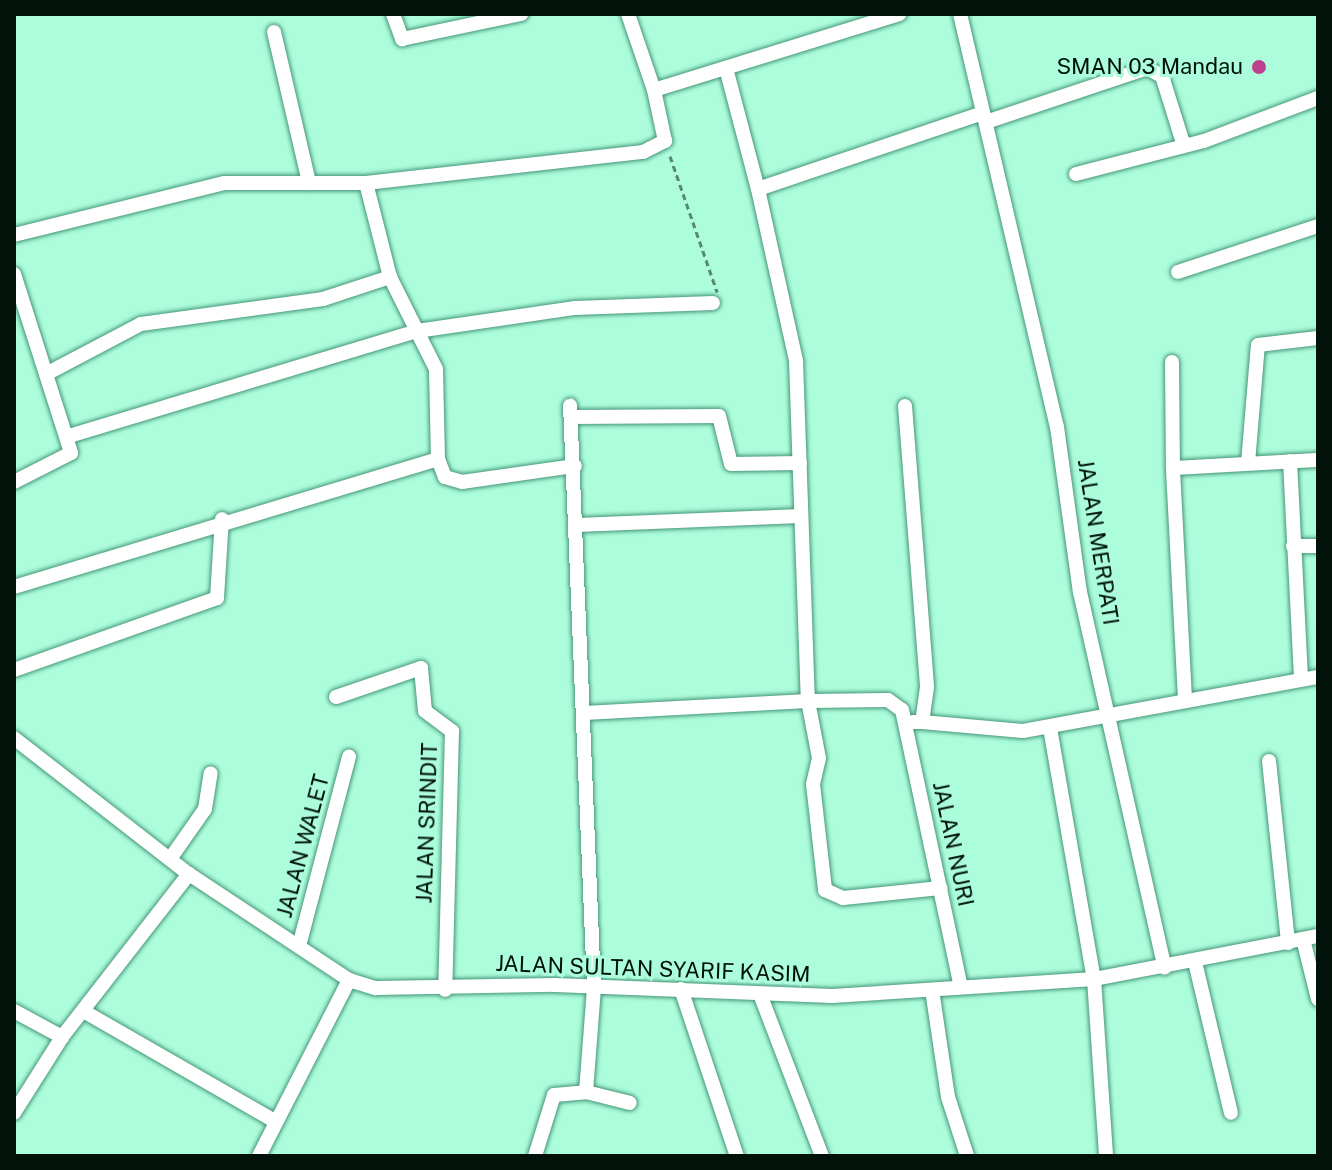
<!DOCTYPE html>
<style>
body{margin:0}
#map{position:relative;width:1332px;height:1170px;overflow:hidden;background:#acfddc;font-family:"Public Sans",sans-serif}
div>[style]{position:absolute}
.path>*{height:3px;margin-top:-1.5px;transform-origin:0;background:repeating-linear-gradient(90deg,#578874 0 6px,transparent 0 10px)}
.roads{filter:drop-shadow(0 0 2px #469678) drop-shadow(0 0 2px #469678)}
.minor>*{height:14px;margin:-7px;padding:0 7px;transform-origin:7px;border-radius:7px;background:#fff}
.dots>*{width:22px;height:22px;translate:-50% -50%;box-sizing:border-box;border:4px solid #acfddc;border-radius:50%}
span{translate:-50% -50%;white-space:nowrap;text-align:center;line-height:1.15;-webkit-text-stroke:6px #acfddc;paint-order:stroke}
.poi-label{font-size:22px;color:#00120a}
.right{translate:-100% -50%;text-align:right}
.street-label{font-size:22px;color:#00120a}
.frame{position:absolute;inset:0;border:16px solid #00120a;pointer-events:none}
</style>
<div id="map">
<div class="path">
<i style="left:670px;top:156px;width:144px;rotate:70.9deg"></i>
</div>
<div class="roads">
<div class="minor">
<i style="left:393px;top:14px;width:27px;rotate:70deg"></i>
<i style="left:402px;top:39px;width:122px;rotate:-11.9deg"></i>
<i style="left:628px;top:14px;width:80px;rotate:71.1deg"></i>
<i style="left:654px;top:90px;width:257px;rotate:-17.2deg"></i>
<i style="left:960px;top:14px;width:424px;rotate:76.8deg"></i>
<i style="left:1057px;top:427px;width:167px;rotate:82.1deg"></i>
<i style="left:1080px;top:592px;width:385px;rotate:77.3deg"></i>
<i style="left:274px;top:32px;width:155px;rotate:76.9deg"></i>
<i style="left:727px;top:72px;width:121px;rotate:75.2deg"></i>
<i style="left:758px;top:189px;width:237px;rotate:-18.7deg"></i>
<i style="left:986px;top:122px;width:170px;rotate:-18.5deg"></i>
<i style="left:1147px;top:68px;width:17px;rotate:28deg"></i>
<i style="left:1162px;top:76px;width:73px;rotate:72.6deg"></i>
<i style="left:1076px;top:174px;width:132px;rotate:-14.5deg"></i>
<i style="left:1204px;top:141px;width:122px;rotate:-20.7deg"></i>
<i style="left:758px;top:189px;width:176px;rotate:77.5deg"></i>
<i style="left:796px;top:361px;width:340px;rotate:88deg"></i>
<i style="left:808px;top:701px;width:80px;rotate:-0.7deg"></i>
<i style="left:888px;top:700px;width:17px;rotate:36deg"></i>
<i style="left:902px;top:710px;width:283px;rotate:78deg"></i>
<i style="left:14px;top:235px;width:216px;rotate:-13.9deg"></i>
<i style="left:224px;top:183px;width:142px"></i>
<i style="left:366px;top:183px;width:279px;rotate:-6.4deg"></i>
<i style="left:643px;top:152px;width:25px;rotate:-27deg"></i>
<i style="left:665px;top:141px;width:52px;rotate:-102.2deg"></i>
<i style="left:1178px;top:272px;width:147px;rotate:-18.2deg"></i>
<i style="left:14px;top:274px;width:188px;rotate:72.3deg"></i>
<i style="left:71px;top:453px;width:64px;rotate:153deg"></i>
<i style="left:1172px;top:362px;width:106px;rotate:89.5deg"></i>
<i style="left:46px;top:374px;width:107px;rotate:-27.8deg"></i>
<i style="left:141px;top:324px;width:184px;rotate:-7.8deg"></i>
<i style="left:323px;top:299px;width:71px;rotate:-18.2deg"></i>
<i style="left:905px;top:406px;width:282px;rotate:85.5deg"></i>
<i style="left:927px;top:687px;width:35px;rotate:98deg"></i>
<i style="left:922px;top:722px;width:9px;rotate:180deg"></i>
<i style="left:572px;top:417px;width:147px;rotate:-0.4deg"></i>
<i style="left:719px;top:416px;width:49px;rotate:76deg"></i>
<i style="left:731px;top:464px;width:69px;rotate:-0.8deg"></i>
<i style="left:69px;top:436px;width:363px;rotate:-16.8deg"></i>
<i style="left:417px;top:331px;width:160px;rotate:-8.3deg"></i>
<i style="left:575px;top:308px;width:138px;rotate:-2.1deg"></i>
<i style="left:438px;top:459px;width:19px;rotate:69deg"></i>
<i style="left:445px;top:477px;width:18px;rotate:16deg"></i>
<i style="left:462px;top:482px;width:114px;rotate:-8.1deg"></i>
<i style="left:1290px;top:461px;width:218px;rotate:87.1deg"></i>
<i style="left:1248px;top:463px;width:118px;rotate:-85.2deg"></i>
<i style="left:1258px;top:345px;width:60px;rotate:-6.7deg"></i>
<i style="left:577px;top:525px;width:224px;rotate:-2.3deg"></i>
<i style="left:1293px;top:546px;width:25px"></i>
<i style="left:14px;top:587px;width:443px;rotate:-16.8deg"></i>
<i style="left:438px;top:459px;width:90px;rotate:-91.3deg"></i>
<i style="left:436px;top:369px;width:103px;rotate:-116.6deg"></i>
<i style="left:390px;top:277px;width:97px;rotate:-104.3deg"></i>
<i style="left:14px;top:670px;width:215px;rotate:-19.5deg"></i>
<i style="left:217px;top:598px;width:79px;rotate:-86.4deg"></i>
<i style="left:336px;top:697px;width:90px;rotate:-18.8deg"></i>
<i style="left:421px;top:668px;width:43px;rotate:84.7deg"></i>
<i style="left:425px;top:711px;width:34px;rotate:37deg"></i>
<i style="left:452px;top:731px;width:259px;rotate:91.5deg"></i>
<i style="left:1185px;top:699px;width:231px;rotate:-93deg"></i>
<i style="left:1173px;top:468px;width:145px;rotate:-3.2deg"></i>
<i style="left:584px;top:713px;width:224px;rotate:-3.1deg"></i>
<i style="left:808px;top:701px;width:58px;rotate:79.1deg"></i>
<i style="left:819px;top:758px;width:27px;rotate:103deg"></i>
<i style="left:813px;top:784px;width:107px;rotate:83.5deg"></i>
<i style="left:825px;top:890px;width:20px;rotate:24deg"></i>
<i style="left:843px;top:898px;width:98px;rotate:-5.9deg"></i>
<i style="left:922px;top:722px;width:101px;rotate:5.1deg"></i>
<i style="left:1023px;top:731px;width:300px;rotate:-10.4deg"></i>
<i style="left:1050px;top:728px;width:255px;rotate:80.1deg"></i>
<i style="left:1094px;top:979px;width:177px;rotate:86.1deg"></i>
<i style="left:14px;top:738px;width:222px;rotate:37.9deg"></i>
<i style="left:189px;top:874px;width:192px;rotate:33.5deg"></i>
<i style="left:349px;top:980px;width:28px;rotate:17deg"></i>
<i style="left:376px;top:988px;width:179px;rotate:-1deg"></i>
<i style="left:555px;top:985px;width:277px;rotate:2.3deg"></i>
<i style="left:832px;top:996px;width:263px;rotate:-3.7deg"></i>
<i style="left:1094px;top:979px;width:228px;rotate:-10.9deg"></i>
<i style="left:1269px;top:761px;width:183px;rotate:84deg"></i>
<i style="left:170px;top:859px;width:61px;rotate:-55deg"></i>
<i style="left:205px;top:809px;width:36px;rotate:-81deg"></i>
<i style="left:1303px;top:939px;width:62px;rotate:76deg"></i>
<i style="left:299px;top:946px;width:196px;rotate:-75.2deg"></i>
<i style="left:1195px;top:962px;width:155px;rotate:76.6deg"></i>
<i style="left:681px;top:989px;width:176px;rotate:71.5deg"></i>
<i style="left:932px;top:990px;width:108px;rotate:81.5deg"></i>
<i style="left:948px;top:1097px;width:62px;rotate:72.1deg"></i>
<i style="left:760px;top:994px;width:173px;rotate:69.1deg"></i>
<i style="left:14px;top:1011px;width:55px;rotate:28.4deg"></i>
<i style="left:62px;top:1037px;width:207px;rotate:-52.1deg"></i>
<i style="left:85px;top:1012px;width:220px;rotate:29.9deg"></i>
<i style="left:586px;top:1092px;width:45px;rotate:14deg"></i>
<i style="left:14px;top:1113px;width:90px;rotate:-57.7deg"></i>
<i style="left:259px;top:1156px;width:198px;rotate:-62.9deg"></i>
<i style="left:535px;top:1156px;width:64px;rotate:-72.7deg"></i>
<i style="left:554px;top:1095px;width:32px;rotate:-5deg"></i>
<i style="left:586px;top:1092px;width:105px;rotate:-85.6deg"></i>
<i style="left:594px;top:987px;width:582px;rotate:-92.36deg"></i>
</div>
</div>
<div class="dots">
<i style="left:1259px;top:67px;background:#be408d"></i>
</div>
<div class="poi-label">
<span class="right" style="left:1243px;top:67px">SMAN 03 Mandau</span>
</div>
<div class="street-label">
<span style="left:1098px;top:542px;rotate:81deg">JALAN MERPATI</span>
<span style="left:427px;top:823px;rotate:-88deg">JALAN SRINDIT</span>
<span style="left:953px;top:844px;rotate:78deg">JALAN NURI</span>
<span style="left:303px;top:846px;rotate:-75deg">JALAN WALET</span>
<span style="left:653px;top:969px;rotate:2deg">JALAN SULTAN SYARIF KASIM</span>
</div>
<div class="frame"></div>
</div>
